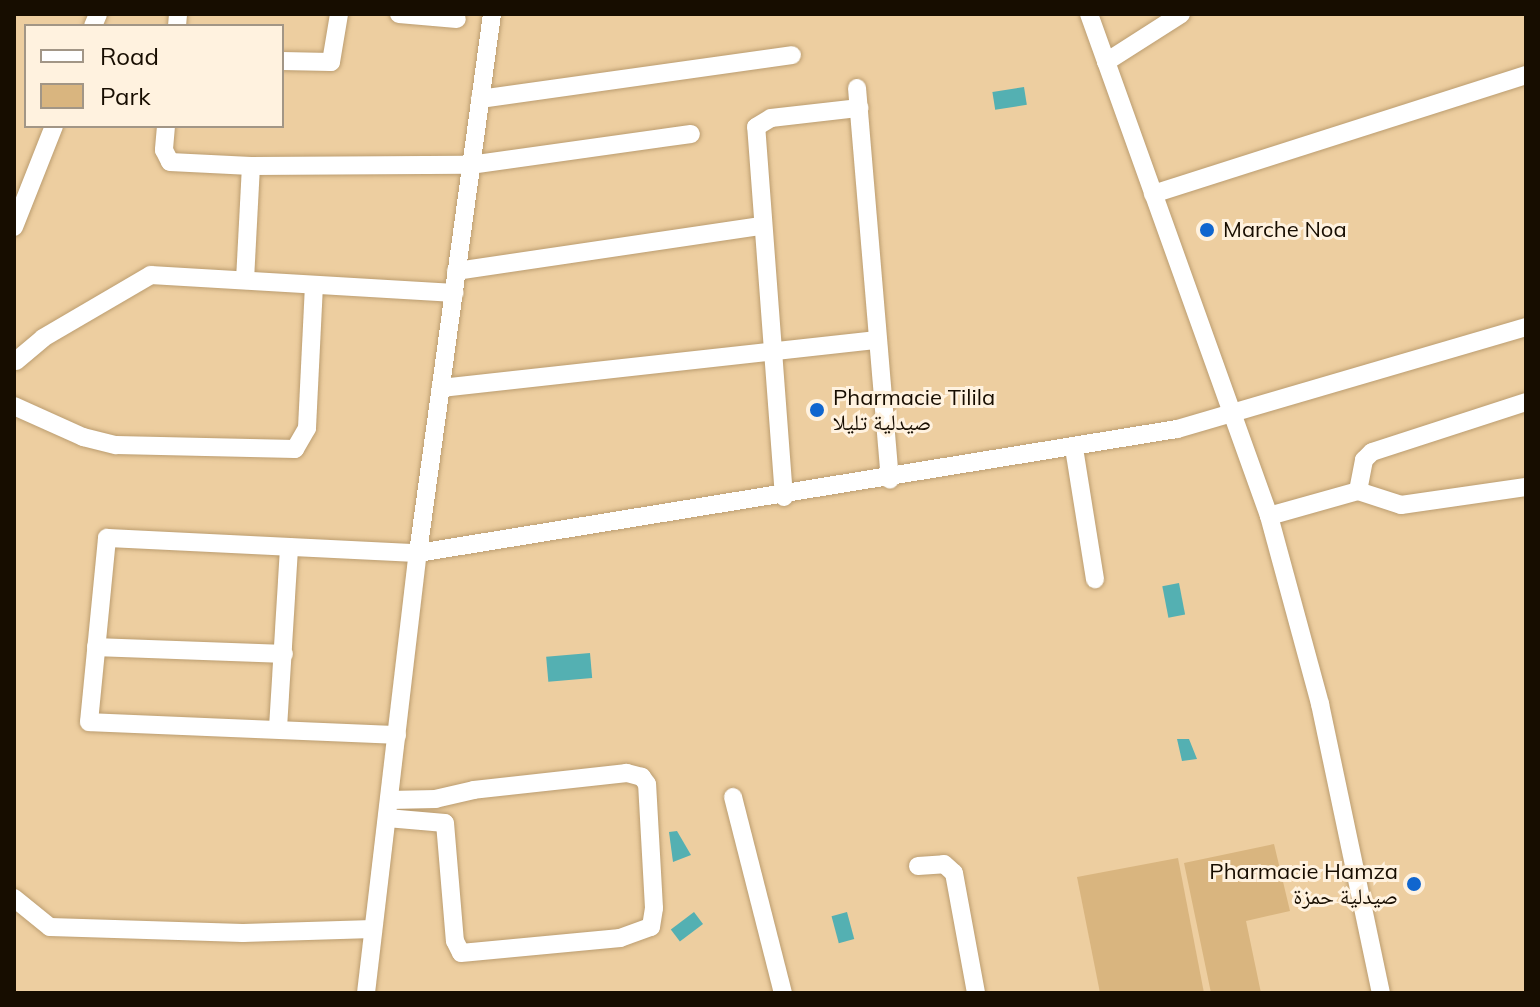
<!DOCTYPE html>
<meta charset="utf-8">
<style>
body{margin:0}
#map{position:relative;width:1540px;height:1007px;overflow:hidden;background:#edcea0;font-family:Mulish,"Noto Naskh Arabic",sans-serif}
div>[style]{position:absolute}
.green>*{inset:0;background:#d9b57f}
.water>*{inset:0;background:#54b0b2;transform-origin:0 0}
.roads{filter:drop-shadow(0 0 2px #bb9d70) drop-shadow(0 0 2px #bb9d70)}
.minor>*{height:18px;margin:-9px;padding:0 9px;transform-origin:9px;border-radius:9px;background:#fff}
.dots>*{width:22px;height:22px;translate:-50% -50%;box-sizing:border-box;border:4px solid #fff2df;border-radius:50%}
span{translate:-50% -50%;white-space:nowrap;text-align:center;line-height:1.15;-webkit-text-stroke:6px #fff2df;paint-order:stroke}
.poi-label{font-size:22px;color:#170d00}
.left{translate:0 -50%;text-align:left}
.right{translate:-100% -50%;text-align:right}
.frame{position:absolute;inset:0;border:16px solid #170d00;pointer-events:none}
.legend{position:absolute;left:24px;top:24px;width:260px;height:104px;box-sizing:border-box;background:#fff2df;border:2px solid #a29686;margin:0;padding:10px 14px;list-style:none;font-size:24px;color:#170d00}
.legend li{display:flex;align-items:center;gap:16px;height:40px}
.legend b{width:40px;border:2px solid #a29686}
</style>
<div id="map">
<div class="green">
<i style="clip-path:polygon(1274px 844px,1290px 911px,1246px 921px,1261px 993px,1211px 993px,1184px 863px)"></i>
<i style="clip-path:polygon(1178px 858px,1204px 993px,1100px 993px,1077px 877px)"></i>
</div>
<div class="water">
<i style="left:1024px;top:87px;width:18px;height:32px;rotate:81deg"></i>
<i style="left:1179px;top:583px;width:32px;height:17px;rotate:79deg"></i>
<i style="left:590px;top:653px;width:25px;height:44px;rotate:85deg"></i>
<i style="clip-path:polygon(1177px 739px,1189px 739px,1197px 759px,1182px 761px)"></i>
<i style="clip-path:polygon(677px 831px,691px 855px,673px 862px,669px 832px)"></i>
<i style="left:694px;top:912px;width:15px;height:29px;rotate:53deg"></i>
<i style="left:847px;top:912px;width:28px;height:16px;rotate:75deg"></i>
</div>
<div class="roads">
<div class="minor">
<i style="left:399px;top:14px;width:58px;rotate:4.9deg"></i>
<i style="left:1089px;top:14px;width:533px;rotate:70.27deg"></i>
<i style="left:1269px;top:516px;width:195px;rotate:74.8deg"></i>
<i style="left:1320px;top:704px;width:295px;rotate:78.1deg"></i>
<i style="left:93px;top:26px;width:13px;rotate:-67deg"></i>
<i style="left:177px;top:26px;width:12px;rotate:-85deg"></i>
<i style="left:282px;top:61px;width:49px;rotate:1.2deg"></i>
<i style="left:331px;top:62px;width:49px;rotate:-80.5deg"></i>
<i style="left:1106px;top:62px;width:89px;rotate:-32.6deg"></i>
<i style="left:857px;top:88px;width:393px;rotate:85.2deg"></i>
<i style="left:480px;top:99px;width:315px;rotate:-8deg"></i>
<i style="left:166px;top:126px;width:24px;rotate:95deg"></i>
<i style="left:164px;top:150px;width:13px;rotate:63deg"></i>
<i style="left:170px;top:162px;width:81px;rotate:2.8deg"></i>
<i style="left:251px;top:166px;width:219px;rotate:-0.3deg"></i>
<i style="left:470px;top:165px;width:223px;rotate:-8deg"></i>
<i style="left:1153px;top:194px;width:392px;rotate:-17.7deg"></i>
<i style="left:14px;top:227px;width:109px;rotate:-68.4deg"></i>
<i style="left:456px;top:271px;width:308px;rotate:-8.4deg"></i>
<i style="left:245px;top:280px;width:114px;rotate:-87deg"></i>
<i style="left:16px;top:361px;width:35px;rotate:-40deg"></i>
<i style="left:43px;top:338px;width:125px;rotate:-30.3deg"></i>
<i style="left:151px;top:275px;width:304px;rotate:3.4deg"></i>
<i style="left:441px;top:388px;width:439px;rotate:-6.3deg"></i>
<i style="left:14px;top:406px;width:76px;rotate:24.2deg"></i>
<i style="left:83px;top:437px;width:34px;rotate:14deg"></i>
<i style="left:116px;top:445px;width:179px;rotate:1.3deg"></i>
<i style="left:295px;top:449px;width:24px;rotate:-60deg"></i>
<i style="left:307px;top:428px;width:143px;rotate:-87.2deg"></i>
<i style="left:1074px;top:448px;width:133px;rotate:80.9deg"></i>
<i style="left:1358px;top:491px;width:32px;rotate:-79deg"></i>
<i style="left:1364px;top:460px;width:11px;rotate:-45deg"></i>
<i style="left:1372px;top:452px;width:162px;rotate:-18deg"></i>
<i style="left:784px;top:497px;width:371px;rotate:-94.3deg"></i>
<i style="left:756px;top:127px;width:17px;rotate:-31deg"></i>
<i style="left:771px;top:118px;width:89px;rotate:-6.5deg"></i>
<i style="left:1269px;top:516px;width:92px;rotate:-15.7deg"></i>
<i style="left:1358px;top:491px;width:45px;rotate:18deg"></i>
<i style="left:1401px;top:505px;width:126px;rotate:-8.2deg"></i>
<i style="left:96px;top:647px;width:188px;rotate:2.1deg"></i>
<i style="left:278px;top:728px;width:181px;rotate:-86.5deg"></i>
<i style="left:397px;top:735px;width:308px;rotate:-177.6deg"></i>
<i style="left:89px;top:722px;width:185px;rotate:-84.4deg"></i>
<i style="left:107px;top:538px;width:311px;rotate:2.8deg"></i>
<i style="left:418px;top:553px;width:769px;rotate:-9.28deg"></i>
<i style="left:1177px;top:429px;width:364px;rotate:-16.3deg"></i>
<i style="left:733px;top:797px;width:202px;rotate:75.7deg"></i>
<i style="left:387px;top:818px;width:58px;rotate:4.9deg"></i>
<i style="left:445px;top:823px;width:118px;rotate:85.2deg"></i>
<i style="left:455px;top:941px;width:13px;rotate:63deg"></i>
<i style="left:461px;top:953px;width:160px;rotate:-5.4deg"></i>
<i style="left:620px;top:938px;width:33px;rotate:-20deg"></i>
<i style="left:651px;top:927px;width:19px;rotate:-81deg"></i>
<i style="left:654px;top:908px;width:124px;rotate:-93.2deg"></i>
<i style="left:647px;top:784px;width:9px;rotate:-126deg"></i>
<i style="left:642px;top:777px;width:16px;rotate:-165deg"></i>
<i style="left:627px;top:773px;width:154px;rotate:173.7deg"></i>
<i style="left:474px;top:790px;width:39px;rotate:167deg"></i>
<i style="left:436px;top:799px;width:47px;rotate:178.8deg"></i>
<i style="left:918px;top:866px;width:26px;rotate:-4deg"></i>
<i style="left:944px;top:864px;width:13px;rotate:42deg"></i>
<i style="left:954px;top:873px;width:122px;rotate:79.6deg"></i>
<i style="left:14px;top:898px;width:46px;rotate:38.9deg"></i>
<i style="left:50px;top:927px;width:193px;rotate:1.8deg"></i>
<i style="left:243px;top:933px;width:130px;rotate:-1.8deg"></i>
<i style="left:366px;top:993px;width:443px;rotate:-83.3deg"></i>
<i style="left:418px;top:553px;width:544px;rotate:-82.18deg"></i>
</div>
</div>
<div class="dots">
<i style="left:1207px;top:230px;background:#1066cf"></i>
<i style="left:817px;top:410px;background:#1066cf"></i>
<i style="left:1414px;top:884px;background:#1066cf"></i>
</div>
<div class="poi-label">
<span class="left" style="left:1223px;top:230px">Marche Noa</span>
<span class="left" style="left:833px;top:410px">Pharmacie Tilila<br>صيدلية تليلا</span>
<span class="right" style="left:1398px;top:884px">Pharmacie Hamza<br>صيدلية حمزة</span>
</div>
<div class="frame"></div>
<ul class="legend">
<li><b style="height:10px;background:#fff"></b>Road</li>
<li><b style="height:22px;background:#d9b57f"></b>Park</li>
</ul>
</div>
